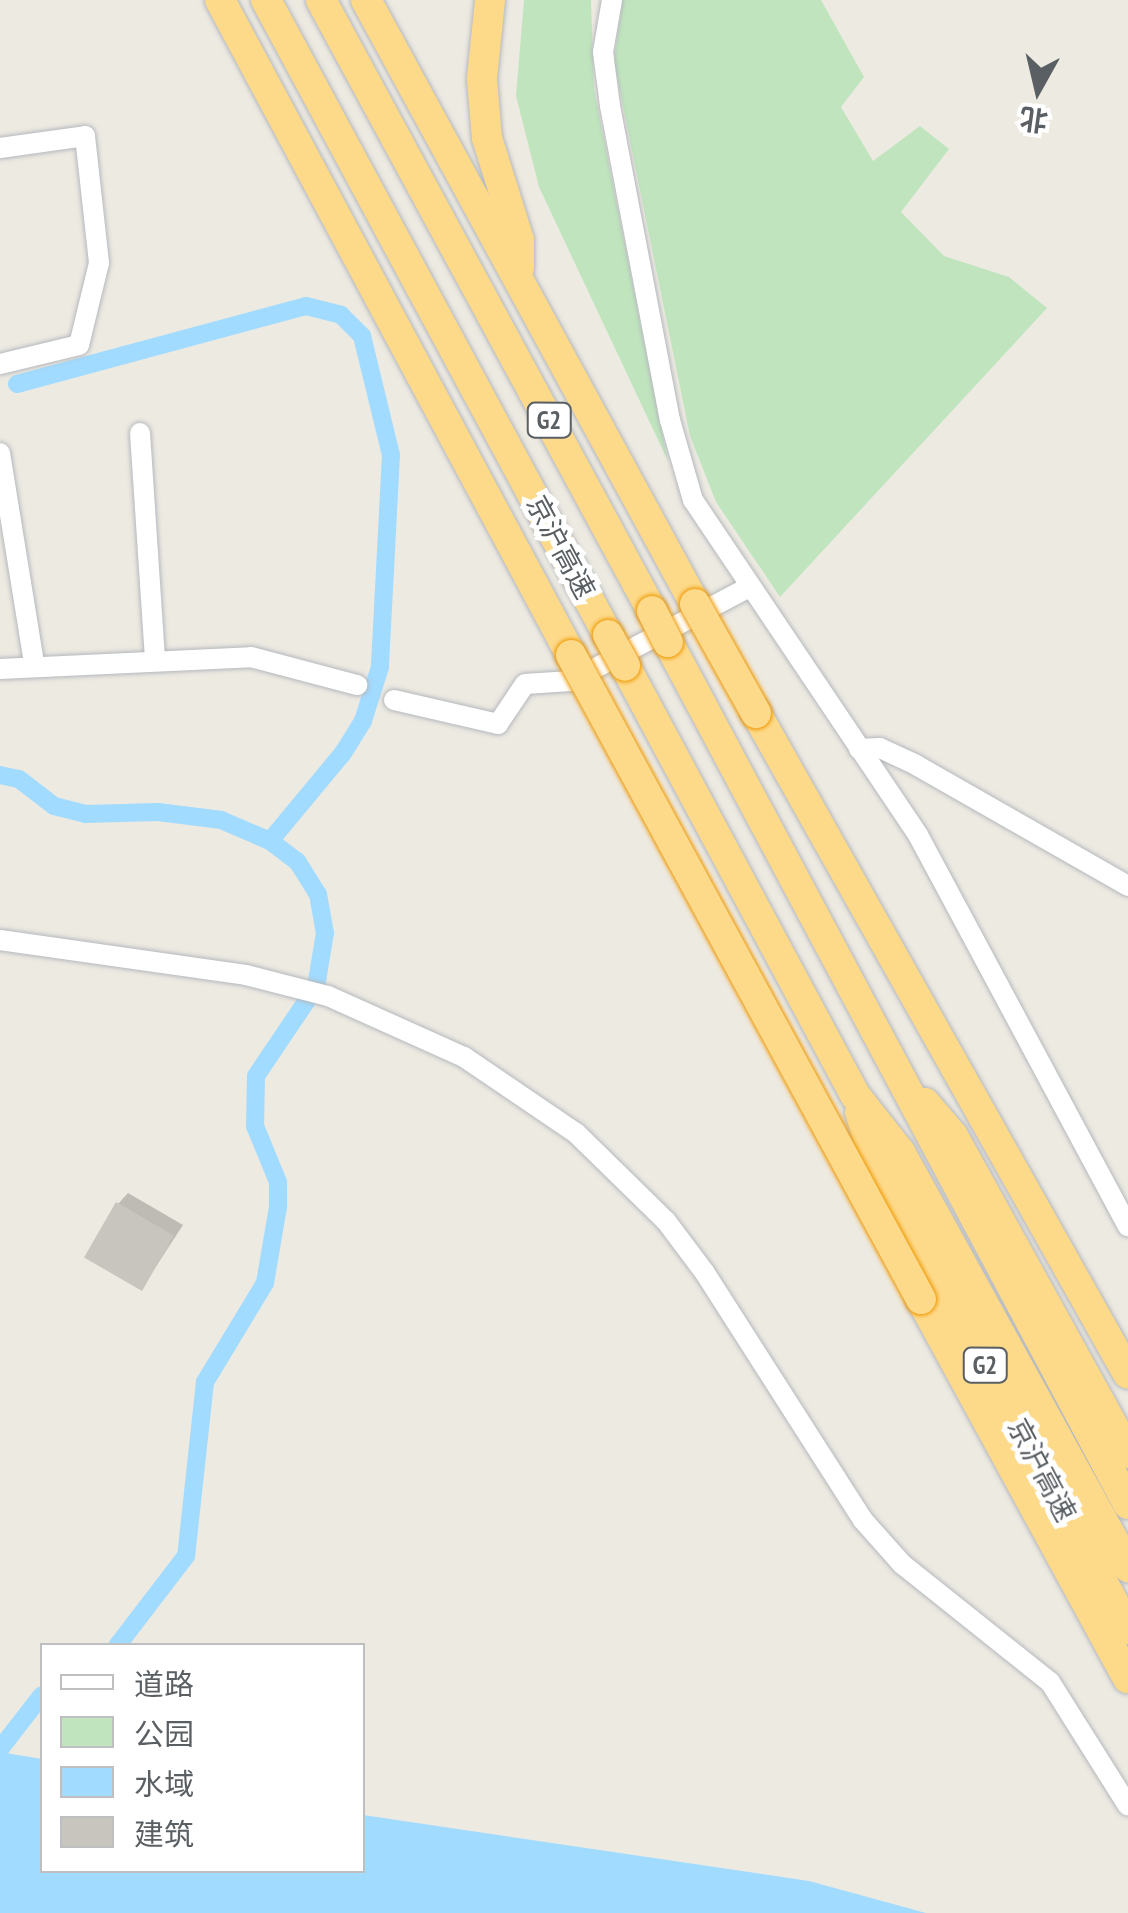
<!DOCTYPE html>
<meta charset="utf-8">
<style>
body{margin:0}
#map{position:relative;width:1128px;height:1913px;overflow:hidden;background:#edeae2;font-family:"PT Sans Narrow","Noto Sans SC",sans-serif}
div>[style]{position:absolute}
.green>*{inset:0;background:#c0e5be}
.water>*{inset:0;background:#a1dbff}
.shadow>*{inset:0;background:#0003}
.canal>*{height:18px;margin:-9px;padding:0 9px;transform-origin:9px;border-radius:9px;background:#a1dbff}
.building>*{inset:0;background:#c8c5bf;transform-origin:0 0}
.roads{filter:drop-shadow(0 0 2px #b5b8bd) drop-shadow(0 0 2px #b5b8bd)}
.minor>*{height:20px;margin:-10px;padding:0 10px;transform-origin:10px;border-radius:10px;background:#fff}
.highway>*{height:30px;margin:-15px;padding:0 15px;transform-origin:15px;border-radius:15px;background:#fdda8a}
.bridges{filter:drop-shadow(0 0 2px #ef9800) drop-shadow(0 0 2px #ef9800)}
.highway-bridge>*{height:30px;margin:-15px;padding:0 15px;transform-origin:15px;border-radius:15px;background:#fdda8a}
span{translate:-50% -50%;white-space:nowrap;text-align:center;line-height:1.15;-webkit-text-stroke:10px #fff;paint-order:stroke}
.shield-label span{padding:2px 8px;background:#fff;border:2px solid;border-radius:8px;-webkit-text-stroke-width:0}
.shield-label{font-size:25px;color:#5a5f63;font-weight:700}
.street-label{font-size:28px;color:#5a5f63}
.legend{position:absolute;left:40px;top:1643px;width:325px;height:230px;box-sizing:border-box;background:#fff;border:2px solid #bdbfc1;margin:0;padding:12px 18px;list-style:none;font-size:30px;color:#5a5f63}
.legend li{display:flex;align-items:center;gap:20px;height:50px}
.legend b{width:50px;border:2px solid #bdbfc1}
.north{position:absolute;left:988px;top:40px;width:100px;height:100px;-webkit-text-stroke:8px #fff;paint-order:stroke;rotate:188deg;font-size:28px;font-weight:700;line-height:40px;text-align:center;color:#5a5f63}
.north::after{content:'';display:block;margin:auto;width:35px;height:45px;background:#5a5f63;clip-path:polygon(50% 0,100% 100%,50% 72%,0 100%)}
</style>
<div id="map">
<div class="green">
<i style="clip-path:polygon(524px 0,591px 0,594px 89px,668px 461px,539px 187px,516px 96px)"></i>
<i style="clip-path:polygon(622px 0,821px 0,864px 77px,841px 107px,873px 161px,920px 126px,949px 149px,901px 212px,944px 256px,1009px 277px,1047px 308px,780px 597px,716px 502px,690px 436px,614px 62px)"></i>
</div>
<div class="water">
<i style="clip-path:polygon(0 1752px,42px 1759px,42px 1870px,362px 1870px,363px 1815px,809px 1881px,926px 1913px,0 1913px)"></i>
</div>
<div class="shadow">
<i style="clip-path:polygon(128px 1193px,183px 1225px,142px 1288px,118px 1204px)"></i>
</div>
<div class="canal">
<i style="left:17px;top:384px;width:299px;rotate:-15.1deg"></i>
<i style="left:306px;top:306px;width:36px;rotate:14deg"></i>
<i style="left:341px;top:315px;width:30px;rotate:45deg"></i>
<i style="left:362px;top:336px;width:122px;rotate:76.3deg"></i>
<i style="left:391px;top:455px;width:212px;rotate:93deg"></i>
<i style="left:380px;top:667px;width:57px;rotate:107.5deg"></i>
<i style="left:363px;top:721px;width:38px;rotate:122deg"></i>
<i style="left:343px;top:753px;width:114px;rotate:129.7deg"></i>
<i style="left:0;top:775px;width:19px;rotate:12deg"></i>
<i style="left:19px;top:779px;width:44px;rotate:37.6deg"></i>
<i style="left:54px;top:806px;width:32px;rotate:14deg"></i>
<i style="left:85px;top:814px;width:73px;rotate:-1.6deg"></i>
<i style="left:158px;top:812px;width:64px;rotate:7.2deg"></i>
<i style="left:221px;top:820px;width:53px;rotate:23.2deg"></i>
<i style="left:270px;top:841px;width:34px;rotate:37deg"></i>
<i style="left:297px;top:861px;width:39px;rotate:58deg"></i>
<i style="left:318px;top:894px;width:40px;rotate:80deg"></i>
<i style="left:325px;top:933px;width:55px;rotate:99.5deg"></i>
<i style="left:316px;top:987px;width:107px;rotate:124deg"></i>
<i style="left:256px;top:1076px;width:50px;rotate:91.1deg"></i>
<i style="left:255px;top:1126px;width:61px;rotate:67.7deg"></i>
<i style="left:278px;top:1182px;width:25px;rotate:90deg"></i>
<i style="left:278px;top:1207px;width:77px;rotate:99.7deg"></i>
<i style="left:265px;top:1283px;width:116px;rotate:121.2deg"></i>
<i style="left:205px;top:1382px;width:175px;rotate:96.2deg"></i>
<i style="left:186px;top:1556px;width:113px;rotate:127.5deg"></i>
<i style="left:0;top:1749px;width:68px;rotate:-52.1deg"></i>
</div>
<div class="building">
<i style="left:116px;top:1202px;width:67px;height:64px;rotate:30deg"></i>
</div>
<div class="roads">
<div class="minor">
<i style="left:612px;top:0;width:53px;rotate:99.8deg"></i>
<i style="left:603px;top:52px;width:54px;rotate:82.6deg"></i>
<i style="left:610px;top:106px;width:320px;rotate:79.2deg"></i>
<i style="left:670px;top:420px;width:83px;rotate:74deg"></i>
<i style="left:693px;top:500px;width:404px;rotate:56.1deg"></i>
<i style="left:918px;top:835px;width:444px;rotate:61.8deg"></i>
<i style="left:0;top:148px;width:86px;rotate:-8deg"></i>
<i style="left:85px;top:136px;width:128px;rotate:83.7deg"></i>
<i style="left:99px;top:263px;width:84px;rotate:103.7deg"></i>
<i style="left:79px;top:345px;width:81px;rotate:166.5deg"></i>
<i style="left:140px;top:433px;width:225px;rotate:86.2deg"></i>
<i style="left:0;top:453px;width:214px;rotate:80.8deg"></i>
<i style="left:0;top:669px;width:251px;rotate:-2.7deg"></i>
<i style="left:251px;top:657px;width:110px;rotate:14.8deg"></i>
<i style="left:394px;top:700px;width:107px;rotate:13deg"></i>
<i style="left:498px;top:724px;width:48px;rotate:-56deg"></i>
<i style="left:525px;top:684px;width:46px;rotate:-3.7deg"></i>
<i style="left:571px;top:681px;width:201px;rotate:-27.8deg"></i>
<i style="left:859px;top:749px;width:21px;rotate:-3deg"></i>
<i style="left:880px;top:748px;width:40px;rotate:25deg"></i>
<i style="left:916px;top:765px;width:244px;rotate:29.7deg"></i>
<i style="left:0;top:940px;width:248px;rotate:8.1deg"></i>
<i style="left:246px;top:975px;width:85px;rotate:14.4deg"></i>
<i style="left:328px;top:996px;width:149px;rotate:24.2deg"></i>
<i style="left:464px;top:1057px;width:135px;rotate:34.2deg"></i>
<i style="left:576px;top:1133px;width:126px;rotate:44.4deg"></i>
<i style="left:666px;top:1221px;width:65px;rotate:53.1deg"></i>
<i style="left:705px;top:1273px;width:293px;rotate:57.4deg"></i>
<i style="left:863px;top:1520px;width:59px;rotate:48.4deg"></i>
<i style="left:902px;top:1564px;width:189px;rotate:38.6deg"></i>
<i style="left:1050px;top:1682px;width:146px;rotate:57.8deg"></i>
</div>
<div class="highway">
<i style="left:220px;top:0;width:743px;rotate:61.81deg"></i>
<i style="left:266px;top:0;width:721px;rotate:61.69deg"></i>
<i style="left:321px;top:0;width:695px;rotate:61.55deg"></i>
<i style="left:366px;top:0;width:688px;rotate:61.42deg"></i>
<i style="left:490px;top:0;width:79px;rotate:95.8deg"></i>
<i style="left:482px;top:79px;width:59px;rotate:85.2deg"></i>
<i style="left:487px;top:138px;width:107px;rotate:72.6deg"></i>
<i style="left:519px;top:240px;width:28px;rotate:90deg"></i>
<i style="left:668px;top:642px;width:977px;rotate:61.91deg"></i>
<i style="left:625px;top:666px;width:487px;rotate:61.8deg"></i>
<i style="left:855px;top:1095px;width:73px;rotate:51.7deg"></i>
<i style="left:900px;top:1152px;width:474px;rotate:61.2deg"></i>
<i style="left:756px;top:713px;width:758px;rotate:60.63deg"></i>
<i style="left:925px;top:1103px;width:43px;rotate:49.7deg"></i>
<i style="left:953px;top:1136px;width:362px;rotate:61.1deg"></i>
<i style="left:860px;top:1112px;width:54px;rotate:72.9deg"></i>
<i style="left:876px;top:1164px;width:529px;rotate:61.55deg"></i>
<i style="left:921px;top:1299px;width:432px;rotate:61.4deg"></i>
</div>
</div>
<div class="bridges">
<div class="highway-bridge">
<i style="left:695px;top:604px;width:125px;rotate:60.8deg"></i>
<i style="left:652px;top:611px;width:35px;rotate:63deg"></i>
<i style="left:608px;top:635px;width:35px;rotate:61deg"></i>
<i style="left:571px;top:655px;width:733px;rotate:61.48deg"></i>
</div>
</div>
<div class="shield-label">
<span style="left:549px;top:420px">G2</span>
<span style="left:985px;top:1365px">G2</span>
</div>
<div class="street-label">
<span style="left:561px;top:547px;rotate:62deg">京沪高速</span>
<span style="left:1042px;top:1470px;rotate:62deg">京沪高速</span>
</div>
<ul class="legend">
<li><b style="height:12px;background:#fff"></b>道路</li>
<li><b style="height:28px;background:#c0e5be"></b>公园</li>
<li><b style="height:28px;background:#a1dbff"></b>水域</li>
<li><b style="height:28px;background:#c8c5bf"></b>建筑</li>
</ul>
<div class="north">北</div>
</div>
